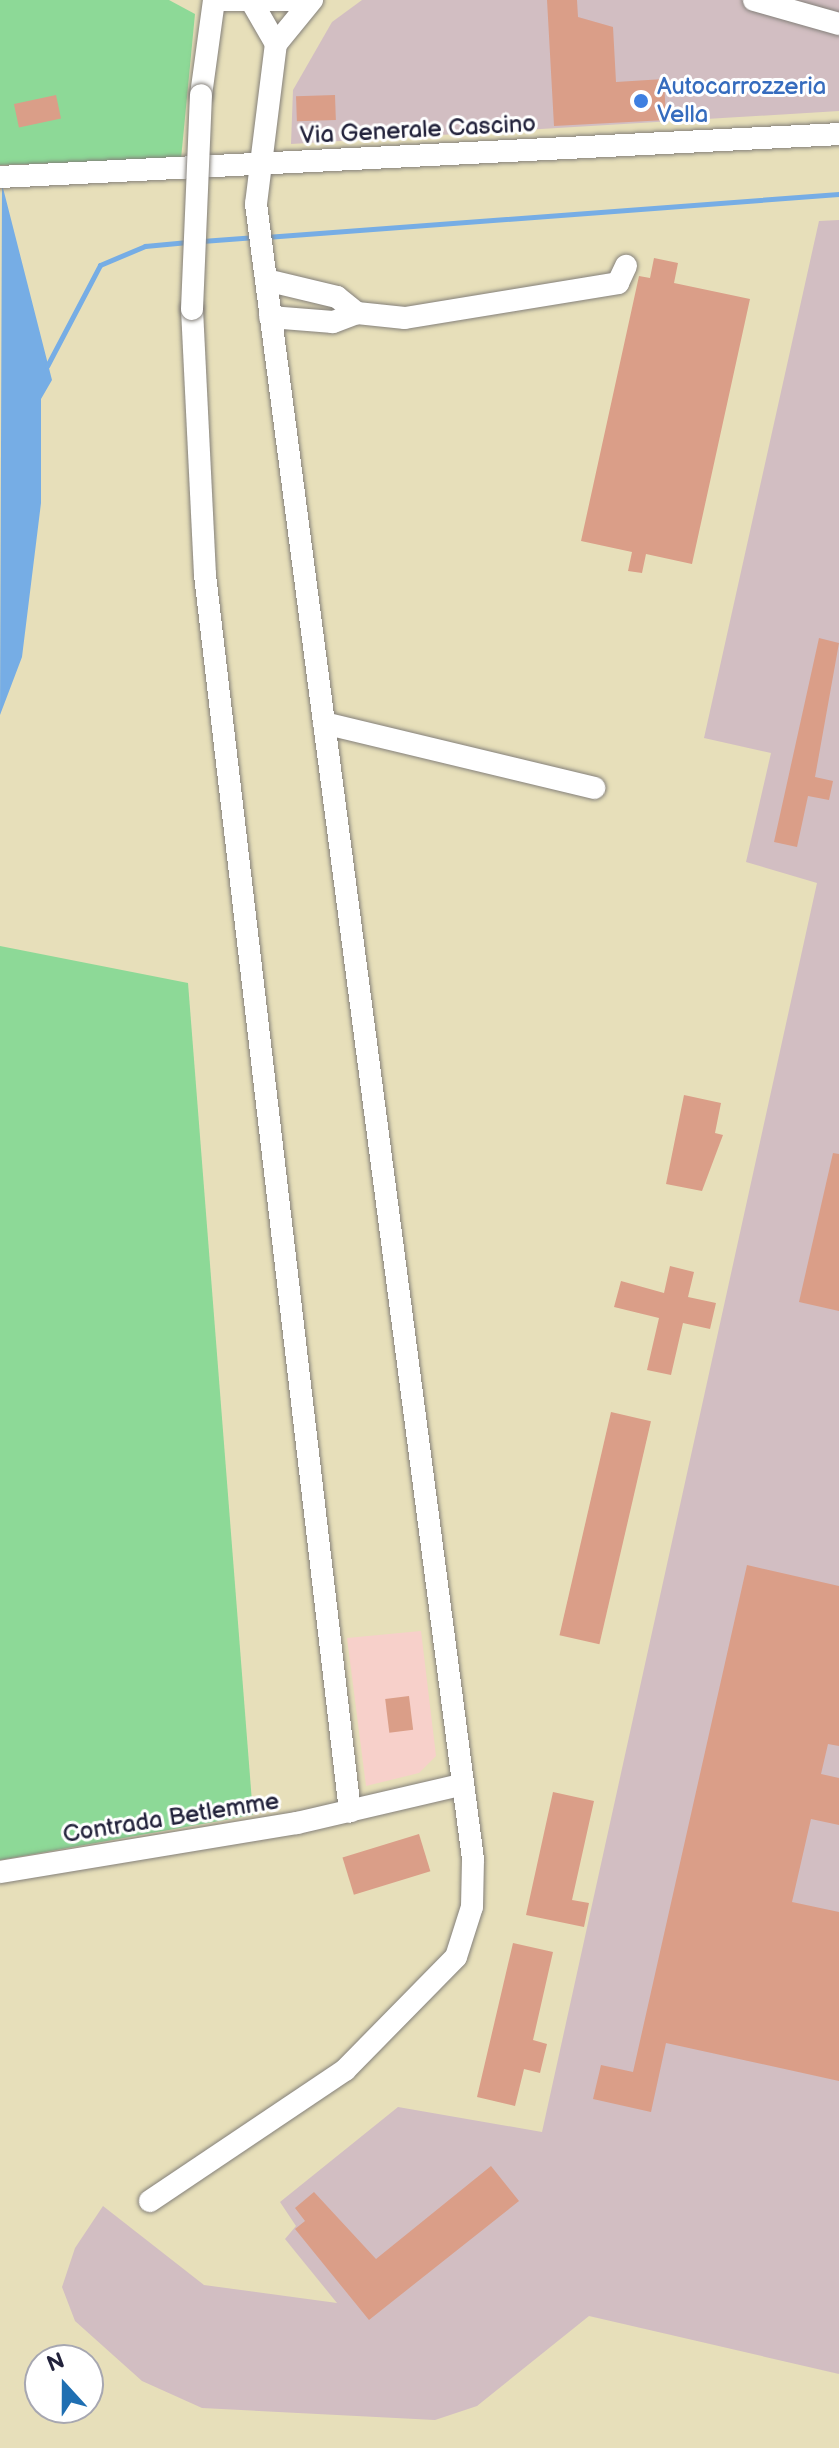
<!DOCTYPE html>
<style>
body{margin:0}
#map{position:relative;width:839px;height:2448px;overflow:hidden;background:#e7dfba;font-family:"Balsamiq Sans",sans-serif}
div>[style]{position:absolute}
.built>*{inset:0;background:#f7d0ca}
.industrial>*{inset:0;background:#d2bec2}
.green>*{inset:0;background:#8dd997}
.water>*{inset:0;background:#76ade5}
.stream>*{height:5px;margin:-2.5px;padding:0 2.5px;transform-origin:2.5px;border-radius:2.5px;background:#76ade5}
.building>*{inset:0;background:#da9e88;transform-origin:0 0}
.roads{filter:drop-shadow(0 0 2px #84807a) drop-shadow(0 0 2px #84807a)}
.minor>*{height:22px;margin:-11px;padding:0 11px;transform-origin:11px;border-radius:11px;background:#fff}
.bridges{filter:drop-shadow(0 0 2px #84807a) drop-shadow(0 0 2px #84807a)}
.minor-bridge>*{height:22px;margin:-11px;padding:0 11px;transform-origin:11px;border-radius:11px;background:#fff}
.dots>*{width:22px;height:22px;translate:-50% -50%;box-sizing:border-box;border:4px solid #fff;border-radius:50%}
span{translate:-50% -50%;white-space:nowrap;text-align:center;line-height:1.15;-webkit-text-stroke:6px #fff;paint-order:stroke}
.shop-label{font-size:24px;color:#366cbe}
.left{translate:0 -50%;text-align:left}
.street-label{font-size:24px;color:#22223b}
.north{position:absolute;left:24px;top:2344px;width:80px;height:80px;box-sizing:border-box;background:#fff;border:2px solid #a7a7b1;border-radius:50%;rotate:339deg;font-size:22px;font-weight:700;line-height:32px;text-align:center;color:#22223b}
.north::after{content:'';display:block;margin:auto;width:28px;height:36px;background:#1f6fb2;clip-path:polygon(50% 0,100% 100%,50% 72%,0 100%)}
</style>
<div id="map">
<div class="built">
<i style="clip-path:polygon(421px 1631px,436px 1756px,419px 1773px,366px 1786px,347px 1638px)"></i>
</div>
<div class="industrial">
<i style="clip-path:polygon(362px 0,839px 0,839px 111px,291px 144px,293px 90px,332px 22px)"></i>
<i style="clip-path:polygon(839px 220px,839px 2374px,589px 2316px,477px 2406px,435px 2420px,202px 2408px,142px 2381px,75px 2321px,62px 2287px,75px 2248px,103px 2206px,204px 2285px,337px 2303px,285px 2239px,296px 2226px,280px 2202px,398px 2107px,542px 2132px,817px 883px,746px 862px,771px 753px,704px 738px,819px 221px)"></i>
</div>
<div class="green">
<i style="clip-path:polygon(0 0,169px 0,195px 14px,181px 159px,0 165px)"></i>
<i style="clip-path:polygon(0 946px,188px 983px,253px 1815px,0 1860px)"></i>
</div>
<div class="water">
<i style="clip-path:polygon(2px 184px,52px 380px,41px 399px,41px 503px,22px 657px,0 715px)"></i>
</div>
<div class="stream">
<i style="left:266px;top:237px;width:575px;rotate:-4.29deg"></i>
<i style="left:202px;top:241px;width:54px;rotate:-4.2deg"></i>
<i style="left:47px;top:366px;width:114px;rotate:-62.3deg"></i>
<i style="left:100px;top:265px;width:49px;rotate:-22.9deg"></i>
<i style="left:145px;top:246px;width:43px;rotate:-5.3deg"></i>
</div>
<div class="building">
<i style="clip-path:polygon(547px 0,577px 0,578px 17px,613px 27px,616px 82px,664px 79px,666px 120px,554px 126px)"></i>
<i style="left:56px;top:95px;width:24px;height:43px;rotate:78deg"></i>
<i style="left:335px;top:95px;width:25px;height:39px;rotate:88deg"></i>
<i style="clip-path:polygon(654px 258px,678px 263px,674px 283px,750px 299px,692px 564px,646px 554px,642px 573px,628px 571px,632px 552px,581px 541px,639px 276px,650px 278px)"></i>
<i style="clip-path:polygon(819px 638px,839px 643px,815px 777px,833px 781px,829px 800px,808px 796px,797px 847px,774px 842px)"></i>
<i style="clip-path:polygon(684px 1095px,721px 1103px,715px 1133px,723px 1135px,702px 1191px,666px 1184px)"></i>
<i style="clip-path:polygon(833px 1153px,839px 1154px,839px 1311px,799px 1302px)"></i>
<i style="clip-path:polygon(670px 1266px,694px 1272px,688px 1297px,716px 1303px,710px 1329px,683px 1323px,671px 1375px,647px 1370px,659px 1318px,614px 1307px,621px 1281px,664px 1293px)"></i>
<i style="left:611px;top:1412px;width:41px;height:229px;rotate:13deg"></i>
<i style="clip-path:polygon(747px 1565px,839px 1586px,839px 1746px,828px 1744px,821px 1774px,839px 1778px,839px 1825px,811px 1819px,792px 1902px,839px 1912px,839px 2081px,666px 2043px,651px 2112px,593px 2099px,601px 2065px,633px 2072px)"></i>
<i style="left:409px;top:1696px;width:34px;height:24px;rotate:83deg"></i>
<i style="clip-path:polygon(553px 1792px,594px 1801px,572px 1900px,589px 1903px,584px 1927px,526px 1915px)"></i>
<i style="left:419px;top:1834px;width:39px;height:80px;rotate:73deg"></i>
<i style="clip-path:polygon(513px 1943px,553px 1952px,533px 2040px,547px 2044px,540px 2073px,524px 2069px,515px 2106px,477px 2097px)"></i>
<i style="clip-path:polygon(491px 2166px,519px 2201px,369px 2320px,295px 2229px,305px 2221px,295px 2208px,314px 2192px,376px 2259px)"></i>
</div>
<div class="roads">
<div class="minor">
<i style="left:215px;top:0;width:79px"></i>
<i style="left:754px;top:0;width:88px;rotate:15.8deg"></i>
<i style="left:253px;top:4px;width:46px;rotate:60.1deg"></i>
<i style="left:201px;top:95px;width:96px;rotate:-82.2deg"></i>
<i style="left:0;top:177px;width:840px;rotate:-2.93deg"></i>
<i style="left:266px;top:280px;width:73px;rotate:13.5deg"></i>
<i style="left:337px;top:297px;width:26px;rotate:39deg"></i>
<i style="left:357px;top:313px;width:26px;rotate:159deg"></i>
<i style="left:333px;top:322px;width:63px;rotate:-175.5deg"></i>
<i style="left:192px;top:309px;width:266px;rotate:87.2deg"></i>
<i style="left:205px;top:575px;width:1245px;rotate:83.31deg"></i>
<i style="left:357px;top:313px;width:48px;rotate:5.9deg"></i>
<i style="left:405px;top:318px;width:216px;rotate:-9.3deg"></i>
<i style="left:618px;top:283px;width:19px;rotate:-65deg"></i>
<i style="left:324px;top:723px;width:278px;rotate:13.5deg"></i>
<i style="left:0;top:1872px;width:301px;rotate:-9.4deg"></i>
<i style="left:297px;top:1823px;width:167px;rotate:-13.1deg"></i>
<i style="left:150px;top:2201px;width:235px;rotate:-33.9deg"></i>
<i style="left:345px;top:2070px;width:158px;rotate:-45.5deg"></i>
<i style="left:456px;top:1957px;width:52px;rotate:-72.3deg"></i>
<i style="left:472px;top:1907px;width:48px;rotate:-88.8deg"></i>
<i style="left:473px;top:1859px;width:1669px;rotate:-97.47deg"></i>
<i style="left:256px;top:204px;width:161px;rotate:-82.9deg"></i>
<i style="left:276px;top:44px;width:57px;rotate:-50.7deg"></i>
</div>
</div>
<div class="bridges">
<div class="minor-bridge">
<i style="left:192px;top:309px;width:214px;rotate:-87.6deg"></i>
</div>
</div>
<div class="dots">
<i style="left:641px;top:101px;background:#3f7fe0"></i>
</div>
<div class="shop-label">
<span class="left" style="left:657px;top:101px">Autocarrozzeria<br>Vella</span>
</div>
<div class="street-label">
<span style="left:418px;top:130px;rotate:-3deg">Via Generale Cascino</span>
<span style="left:171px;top:1818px;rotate:-9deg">Contrada Betlemme</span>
</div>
<div class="north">N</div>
</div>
